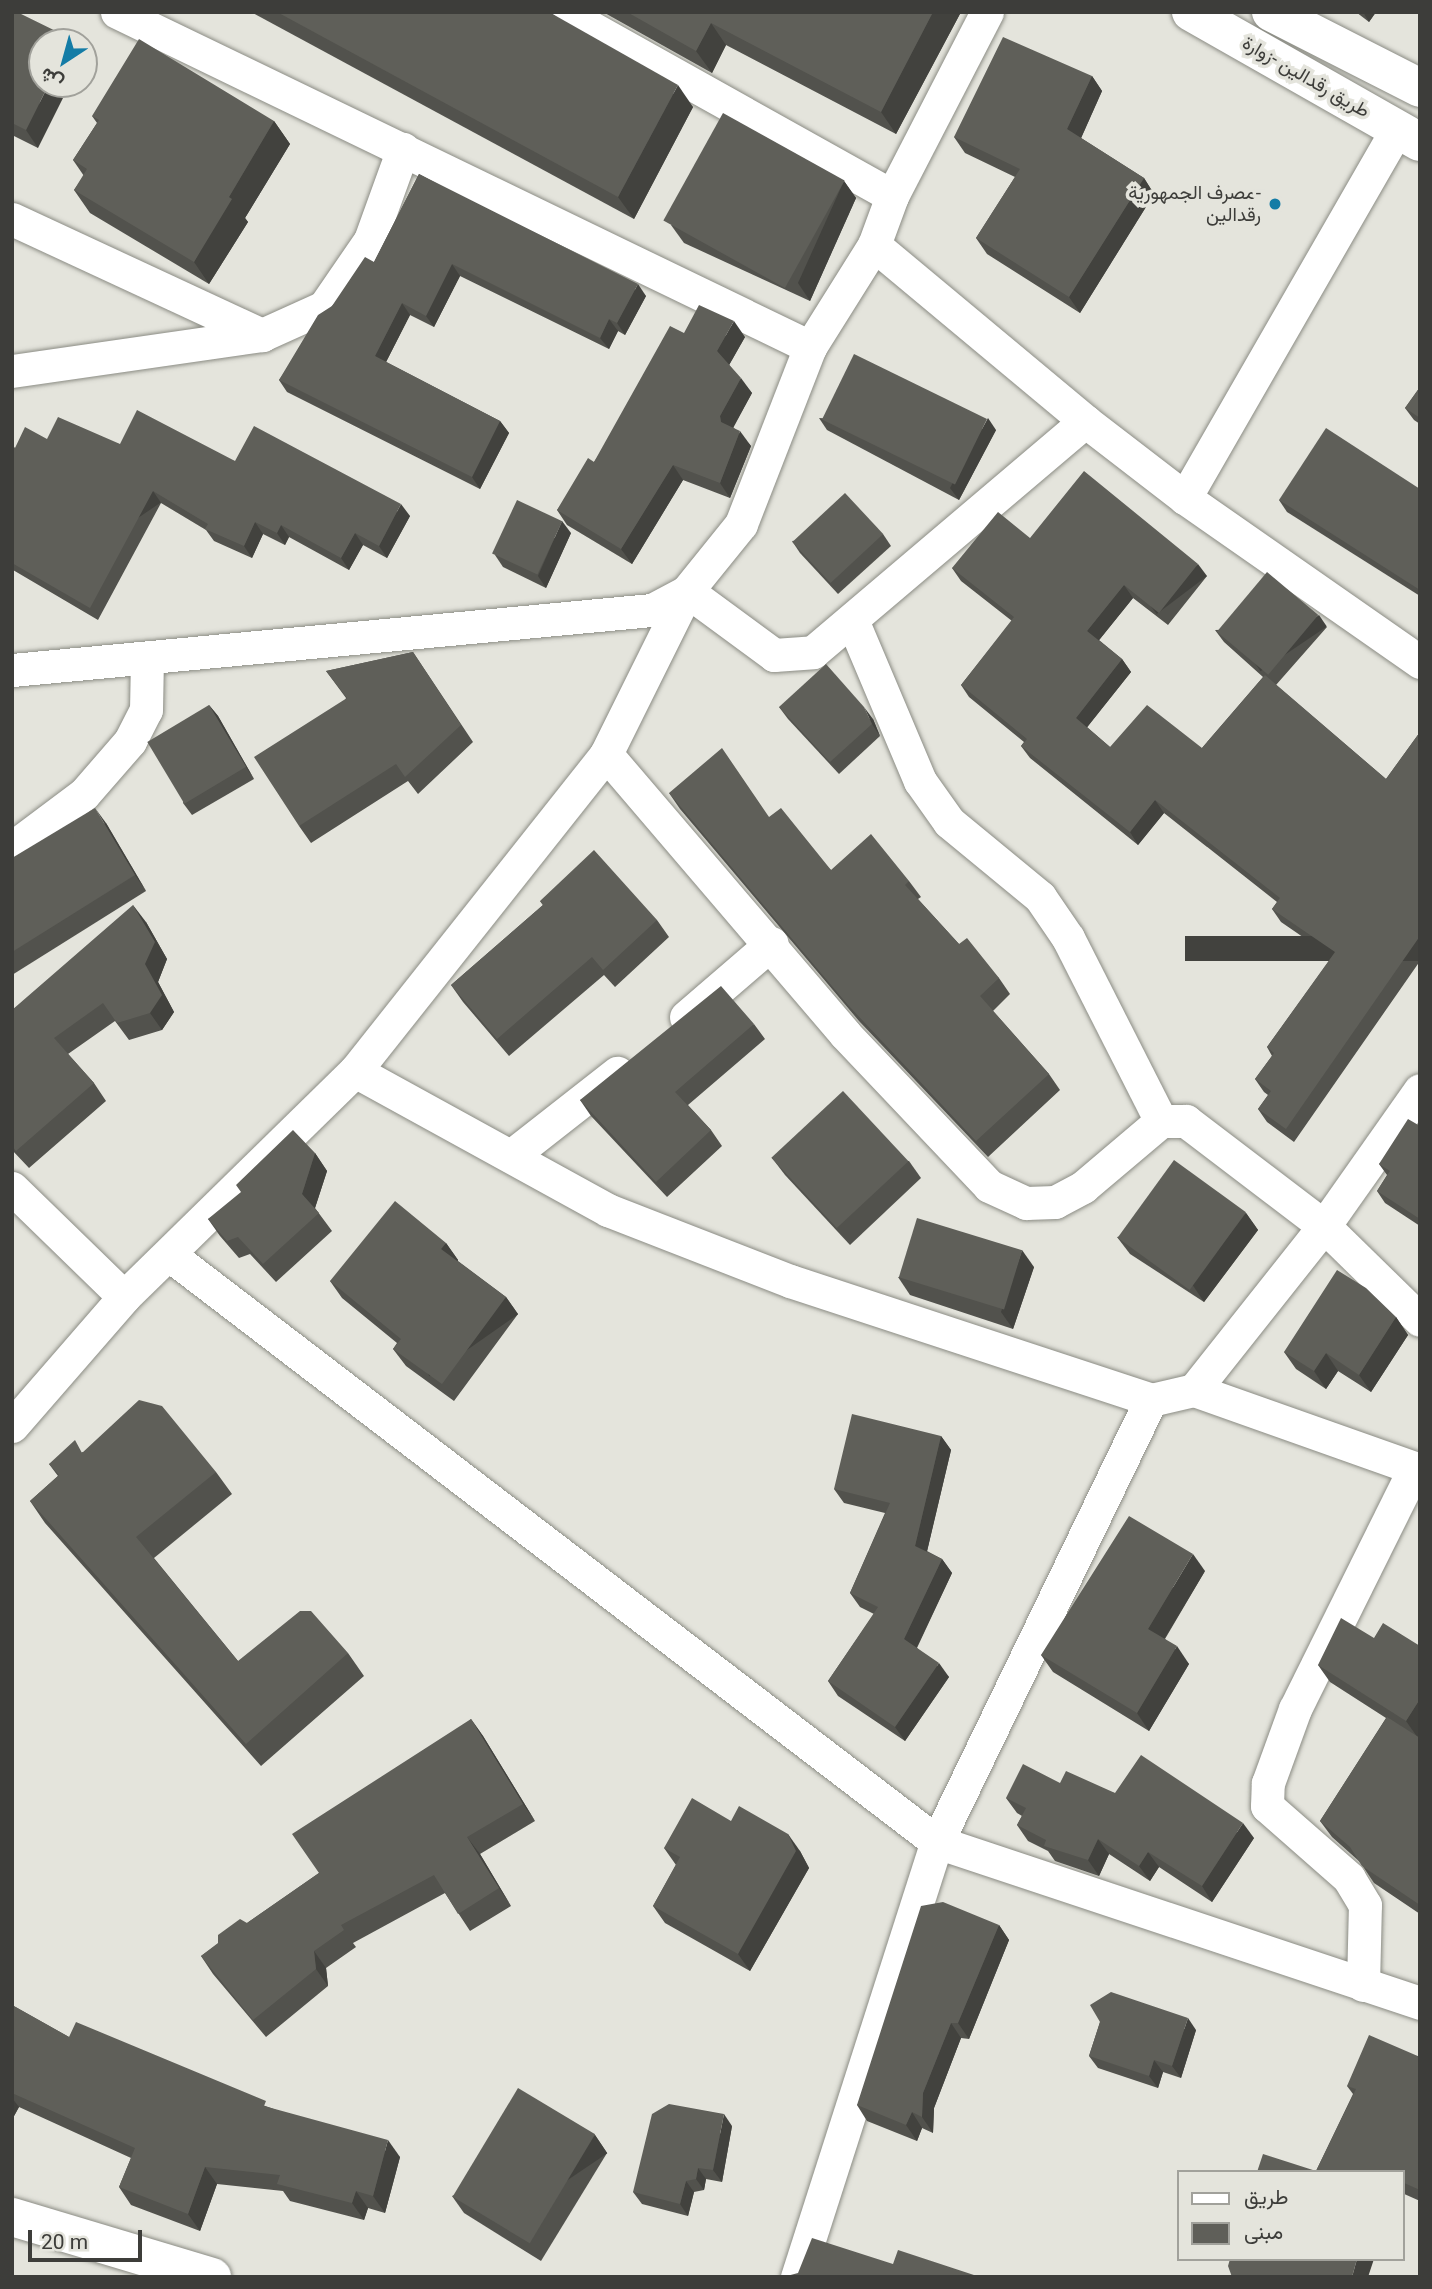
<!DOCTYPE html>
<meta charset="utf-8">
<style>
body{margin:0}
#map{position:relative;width:1432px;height:2289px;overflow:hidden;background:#e4e4dc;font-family:Roboto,Vazirmatn,sans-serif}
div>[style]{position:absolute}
.roads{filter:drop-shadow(0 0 2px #8b8c84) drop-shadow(0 0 2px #8b8c84)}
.minor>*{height:33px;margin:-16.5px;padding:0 16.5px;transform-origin:16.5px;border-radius:16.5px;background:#fff}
.primary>*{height:38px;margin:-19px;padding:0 19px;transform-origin:19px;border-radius:19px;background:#fff}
.wall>*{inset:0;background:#52524d}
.shaded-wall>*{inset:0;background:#42423e;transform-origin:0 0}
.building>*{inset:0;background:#5f5f59;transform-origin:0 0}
.dots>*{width:19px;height:19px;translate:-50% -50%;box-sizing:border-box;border:4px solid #e4e4dc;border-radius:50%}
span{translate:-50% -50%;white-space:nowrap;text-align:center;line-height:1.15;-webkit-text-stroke:7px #e4e4dc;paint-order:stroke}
.street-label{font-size:19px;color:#3d3d3a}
.poi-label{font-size:19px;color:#3d3d3a}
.right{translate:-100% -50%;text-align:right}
.frame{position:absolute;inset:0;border:14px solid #3d3d3a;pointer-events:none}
.legend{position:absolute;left:1177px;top:2170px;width:228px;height:91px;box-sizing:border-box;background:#e4e4dc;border:2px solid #a1a19b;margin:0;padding:9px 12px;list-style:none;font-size:21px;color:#3d3d3a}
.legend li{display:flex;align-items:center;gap:14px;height:35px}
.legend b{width:35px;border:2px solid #a1a19b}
.north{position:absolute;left:28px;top:28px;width:70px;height:70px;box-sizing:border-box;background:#e4e4dc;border:2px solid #a1a19b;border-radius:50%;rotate:216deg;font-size:19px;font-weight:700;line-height:28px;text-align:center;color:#3d3d3a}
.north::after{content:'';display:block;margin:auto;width:24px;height:32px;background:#147ca6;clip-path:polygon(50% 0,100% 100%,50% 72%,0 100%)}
.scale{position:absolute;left:28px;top:2230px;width:114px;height:32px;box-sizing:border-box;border:4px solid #3d3d3a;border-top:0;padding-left:9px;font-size:21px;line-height:24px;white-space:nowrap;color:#3d3d3a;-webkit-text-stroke:5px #e4e4dc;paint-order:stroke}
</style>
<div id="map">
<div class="roads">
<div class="minor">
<i style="left:117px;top:12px;width:770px;rotate:25.8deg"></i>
<i style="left:563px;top:12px;width:377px;rotate:29.2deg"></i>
<i style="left:1397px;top:129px;width:426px;rotate:119.9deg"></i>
<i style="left:1185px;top:498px;width:287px;rotate:34.9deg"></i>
<i style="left:12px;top:219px;width:276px;rotate:24.9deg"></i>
<i style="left:874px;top:245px;width:275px;rotate:39.8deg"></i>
<i style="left:12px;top:371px;width:253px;rotate:-8.2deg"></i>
<i style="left:262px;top:335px;width:68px;rotate:-24.3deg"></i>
<i style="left:324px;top:307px;width:81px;rotate:-55.5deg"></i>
<i style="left:370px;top:240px;width:97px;rotate:-70.1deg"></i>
<i style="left:852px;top:620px;width:175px;rotate:67.1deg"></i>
<i style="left:920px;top:781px;width:50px;rotate:54.7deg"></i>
<i style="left:949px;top:822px;width:118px;rotate:39.5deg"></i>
<i style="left:1040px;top:897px;width:50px;rotate:55.7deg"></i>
<i style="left:1068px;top:938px;width:205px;rotate:63.1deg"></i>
<i style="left:12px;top:670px;width:643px;rotate:-5.36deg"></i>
<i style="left:652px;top:610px;width:40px;rotate:-28deg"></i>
<i style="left:687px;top:591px;width:86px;rotate:-51.1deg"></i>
<i style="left:741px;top:524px;width:190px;rotate:-68.7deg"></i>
<i style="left:810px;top:347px;width:120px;rotate:-57.9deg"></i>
<i style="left:874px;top:245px;width:52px;rotate:-69.8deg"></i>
<i style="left:892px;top:196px;width:207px;rotate:-62.7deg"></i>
<i style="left:606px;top:754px;width:368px;rotate:49.5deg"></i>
<i style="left:845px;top:1034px;width:209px;rotate:46.5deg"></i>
<i style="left:989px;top:1186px;width:41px;rotate:24.7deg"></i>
<i style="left:1026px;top:1203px;width:29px;rotate:-2deg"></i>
<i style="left:1055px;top:1202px;width:32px;rotate:-28deg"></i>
<i style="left:1083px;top:1187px;width:102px;rotate:-40.2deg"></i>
<i style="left:1161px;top:1121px;width:25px"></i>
<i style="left:1186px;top:1121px;width:173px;rotate:37.3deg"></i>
<i style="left:1324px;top:1226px;width:134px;rotate:44.4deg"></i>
<i style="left:12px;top:848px;width:90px;rotate:-36.9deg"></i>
<i style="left:84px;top:794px;width:70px;rotate:-49deg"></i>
<i style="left:130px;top:741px;width:35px;rotate:-63deg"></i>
<i style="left:146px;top:710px;width:51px;rotate:-88.9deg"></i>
<i style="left:686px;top:1017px;width:113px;rotate:-40.7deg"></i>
<i style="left:355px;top:1071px;width:289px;rotate:28.8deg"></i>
<i style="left:608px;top:1210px;width:195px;rotate:21.3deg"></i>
<i style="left:790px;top:1281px;width:380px;rotate:18.2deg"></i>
<i style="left:1151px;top:1400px;width:44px;rotate:-13.1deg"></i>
<i style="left:1194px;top:1390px;width:240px;rotate:19.5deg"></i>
<i style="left:511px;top:1156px;width:135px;rotate:-38.1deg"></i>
<i style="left:12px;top:1188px;width:156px;rotate:44.2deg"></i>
<i style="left:171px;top:1256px;width:964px;rotate:37.42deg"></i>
<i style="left:937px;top:1842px;width:509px;rotate:18.43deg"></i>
<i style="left:1194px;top:1390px;width:209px;rotate:-51.6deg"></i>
<i style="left:1324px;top:1226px;width:166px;rotate:-54.8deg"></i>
<i style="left:12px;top:1426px;width:171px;rotate:-49deg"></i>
<i style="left:124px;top:1297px;width:323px;rotate:-44.4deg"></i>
<i style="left:355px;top:1071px;width:404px;rotate:-51.6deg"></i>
<i style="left:606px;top:754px;width:182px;rotate:-63.6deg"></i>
<i style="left:687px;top:591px;width:108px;rotate:36.3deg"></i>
<i style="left:774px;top:655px;width:39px;rotate:-4deg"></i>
<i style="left:813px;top:652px;width:357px;rotate:-40.3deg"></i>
<i style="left:1085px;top:421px;width:126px;rotate:37.6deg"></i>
<i style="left:1363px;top:1985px;width:80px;rotate:-88.6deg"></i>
<i style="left:1365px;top:1905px;width:31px;rotate:-121deg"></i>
<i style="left:1349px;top:1878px;width:109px;rotate:-138.7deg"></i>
<i style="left:1267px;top:1806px;width:23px;rotate:-88deg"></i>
<i style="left:1268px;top:1783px;width:79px;rotate:-70deg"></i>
<i style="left:1295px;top:1709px;width:268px;rotate:-63.6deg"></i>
<i style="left:797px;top:2277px;width:457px;rotate:-72.2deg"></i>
<i style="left:937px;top:1842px;width:491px;rotate:-64.2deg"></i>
</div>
<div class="primary">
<i style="left:1191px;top:12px;width:263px;rotate:29.6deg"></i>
<i style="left:1271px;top:12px;width:167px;rotate:27deg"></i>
<i style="left:12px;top:2217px;width:209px;rotate:16.7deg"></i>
</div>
</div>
<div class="wall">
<i style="clip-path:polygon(12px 12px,72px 39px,74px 42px,42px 42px,38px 148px,12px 135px)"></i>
<i style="clip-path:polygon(251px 12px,549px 12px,693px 107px,634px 219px)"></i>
<i style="clip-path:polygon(603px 12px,961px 12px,896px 134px,726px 45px,712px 73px)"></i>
<i style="clip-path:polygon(1356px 12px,1376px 12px,1369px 22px)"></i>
<i style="clip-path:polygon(1092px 76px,1102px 91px,1081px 138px,1144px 178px,1154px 194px,1080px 313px,987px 254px,976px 238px,1015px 177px,965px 153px,954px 137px)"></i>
<i style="clip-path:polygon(92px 116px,274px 121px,290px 144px,245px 218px,248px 222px,209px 284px,90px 213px,74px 190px,84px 176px,73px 160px,97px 123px)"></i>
<i style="clip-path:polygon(419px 174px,646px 296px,625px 335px,618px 331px,609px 349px,460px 276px,434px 327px,410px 315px,386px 362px,500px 421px,509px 433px,480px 489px,287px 392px,279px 380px,332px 306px,374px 262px)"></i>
<i style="clip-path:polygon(844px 181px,856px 198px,810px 301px,684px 243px,671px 225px)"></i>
<i style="clip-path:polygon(684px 333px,745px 337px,729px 365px,752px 393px,733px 427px,751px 446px,730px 498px,683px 480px,632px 564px,567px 525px,557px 510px,594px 462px)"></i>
<i style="clip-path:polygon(1420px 387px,1420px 424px,1414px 420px,1405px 408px)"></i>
<i style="clip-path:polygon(819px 418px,996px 430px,959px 500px,827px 430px)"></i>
<i style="clip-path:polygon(47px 439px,120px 444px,235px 461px,410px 516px,387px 558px,363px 545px,349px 570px,289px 537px,285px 545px,263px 534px,252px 558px,214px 541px,206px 530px,161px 503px,98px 620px,13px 570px,12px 572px,12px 446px,15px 448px)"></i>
<i style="clip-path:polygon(1420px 489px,1420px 596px,1287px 512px,1279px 500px)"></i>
<i style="clip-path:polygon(571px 533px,546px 588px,503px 567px,495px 555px)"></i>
<i style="clip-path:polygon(883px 534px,891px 546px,838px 594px,800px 553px,792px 541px)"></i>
<i style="clip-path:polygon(1030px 538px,1207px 576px,1168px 625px,1133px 598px,1099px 640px,1122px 659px,1131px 672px,1087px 727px,1110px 747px,1202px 748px,1263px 677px,1224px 642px,1215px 630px,1327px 627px,1276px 685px,1386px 779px,1420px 732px,1420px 961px,1294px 1142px,1267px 1122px,1258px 1109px,1268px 1095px,1264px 1092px,1255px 1079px,1272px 1056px,1267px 1047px,1332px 957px,1281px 922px,1272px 909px,1277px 902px,1164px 813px,1138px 845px,1030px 758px,1021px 746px,1024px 742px,969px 697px,961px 685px,1012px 621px,961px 581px,952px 568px)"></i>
<i style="clip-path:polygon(413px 652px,473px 742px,418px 794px,408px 781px,311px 843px,299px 826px,346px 698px,326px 671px)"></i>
<i style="clip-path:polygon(209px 705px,218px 716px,254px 779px,192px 815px,183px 803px)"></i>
<i style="clip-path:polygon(779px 707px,873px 719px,880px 736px,839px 774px,788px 719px)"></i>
<i style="clip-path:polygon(669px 793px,769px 817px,831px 870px,909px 881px,921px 897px,918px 899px,959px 944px,999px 978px,1010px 994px,993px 1011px,1049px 1074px,1060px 1090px,988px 1157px,859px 1021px,680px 809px)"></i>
<i style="clip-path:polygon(106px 823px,146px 891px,12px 975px,12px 858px)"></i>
<i style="clip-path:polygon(540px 901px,657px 920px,669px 937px,615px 987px,604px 975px,509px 1056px,463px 1002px,451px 985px,543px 905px)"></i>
<i style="clip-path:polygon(146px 922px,167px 959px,158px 982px,174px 1012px,162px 1030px,129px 1040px,115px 1021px,68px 1054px,94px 1083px,106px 1101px,29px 1168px,12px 1150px,12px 1010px)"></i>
<i style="clip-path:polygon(754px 1024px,765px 1039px,688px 1105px,711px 1130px,722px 1146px,667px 1197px,591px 1116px,580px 1100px)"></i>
<i style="clip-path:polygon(1420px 1126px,1420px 1226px,1385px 1203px,1377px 1191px,1387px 1175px,1379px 1164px)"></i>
<i style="clip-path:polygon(315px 1153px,327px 1171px,315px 1208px,332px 1231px,276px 1282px,250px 1254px,239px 1258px,220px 1236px,208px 1219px)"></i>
<i style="clip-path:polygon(772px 1158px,909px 1161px,921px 1178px,850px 1245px,785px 1175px)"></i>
<i style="clip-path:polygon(1246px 1213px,1258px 1230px,1204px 1302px,1130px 1254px,1117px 1237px)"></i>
<i style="clip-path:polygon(446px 1243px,458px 1260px,458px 1261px,506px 1297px,518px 1314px,454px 1401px,406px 1366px,393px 1349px,397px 1343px,342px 1298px,330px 1281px)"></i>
<i style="clip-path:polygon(1034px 1267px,1013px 1329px,910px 1295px,898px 1277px)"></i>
<i style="clip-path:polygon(1396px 1317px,1408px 1335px,1371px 1392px,1338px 1371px,1326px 1389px,1296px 1369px,1284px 1352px)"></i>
<i style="clip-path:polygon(941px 1436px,951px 1450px,927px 1551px,942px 1559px,952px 1573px,917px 1648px,949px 1677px,905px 1741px,838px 1696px,828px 1681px,874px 1614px,860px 1607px,850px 1593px,885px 1513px,844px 1503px,834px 1489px)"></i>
<i style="clip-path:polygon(83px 1452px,216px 1472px,232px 1494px,154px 1558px,238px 1661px,348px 1653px,364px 1676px,261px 1766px,45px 1523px,30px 1501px,58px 1476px,49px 1464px)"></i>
<i style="clip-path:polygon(1205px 1571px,1165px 1639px,1189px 1664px,1149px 1731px,1053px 1672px,1041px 1655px)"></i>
<i style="clip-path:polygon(1374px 1638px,1420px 1646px,1420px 1736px,1419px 1737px,1420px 1738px,1420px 1914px,1374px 1883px,1360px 1862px,1332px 1837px,1320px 1821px,1386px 1718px,1330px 1682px,1318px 1665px)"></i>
<i style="clip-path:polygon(471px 1719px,483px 1736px,535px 1821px,480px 1854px,511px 1906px,470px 1931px,445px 1893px,353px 1943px,356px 1947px,326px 1968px,328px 1986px,266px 2037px,213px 1974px,201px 1956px,247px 1923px,319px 1873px)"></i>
<i style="clip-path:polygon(1060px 1783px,1115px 1793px,1254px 1838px,1212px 1902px,1159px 1867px,1150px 1881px,1109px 1854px,1099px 1876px,1055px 1861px,1048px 1851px,1028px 1841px,1017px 1825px,1022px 1816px,1017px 1813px,1006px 1798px)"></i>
<i style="clip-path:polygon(731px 1821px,800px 1851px,809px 1868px,750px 1971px,665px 1923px,653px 1906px,676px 1865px,664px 1848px)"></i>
<i style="clip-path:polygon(999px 1925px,1009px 1940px,969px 2039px,961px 2038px,934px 2108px,933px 2133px,922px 2128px,917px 2141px,867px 2121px,857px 2105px)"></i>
<i style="clip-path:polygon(12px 2005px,69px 2037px,271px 2108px,400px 2157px,385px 2213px,368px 2208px,364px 2220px,290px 2201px,283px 2191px,217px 2184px,200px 2231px,131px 2205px,119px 2187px,131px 2158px,19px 2107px,14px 2116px,12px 2115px)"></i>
<i style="clip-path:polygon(1100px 2022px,1196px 2030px,1181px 2078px,1163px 2072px,1158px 2088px,1098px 2068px,1089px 2056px)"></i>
<i style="clip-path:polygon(1420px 2057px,1420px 2201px,1402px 2193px,1402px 2172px,1316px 2171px,1353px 2094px,1347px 2086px)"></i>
<i style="clip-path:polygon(732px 2126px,722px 2182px,706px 2179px,704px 2190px,694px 2192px,688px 2216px,642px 2204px,633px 2192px)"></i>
<i style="clip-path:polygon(595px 2135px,607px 2153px,541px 2261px,464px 2213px,452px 2196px)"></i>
</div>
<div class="shaded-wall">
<i style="clip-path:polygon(933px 12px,961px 12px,896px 134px,881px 112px)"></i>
<i style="clip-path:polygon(1363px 12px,1376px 12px,1369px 22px)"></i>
<i style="clip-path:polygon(711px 23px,726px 45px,712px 73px,696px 51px)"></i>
<i style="clip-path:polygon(1092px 76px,1102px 91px,1078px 145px,1067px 129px)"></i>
<i style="clip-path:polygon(49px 84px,70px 84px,38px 148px,26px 130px)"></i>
<i style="clip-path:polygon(678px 85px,693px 107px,634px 219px,618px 197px)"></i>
<i style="clip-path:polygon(274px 121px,290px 144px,245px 218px,248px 222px,209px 284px,194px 262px,229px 197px)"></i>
<i style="clip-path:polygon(1144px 178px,1154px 194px,1080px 313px,1069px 297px)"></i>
<i style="clip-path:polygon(844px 181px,856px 198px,810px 301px,798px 283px)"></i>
<i style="clip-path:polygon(452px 264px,460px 276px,434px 327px,426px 316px)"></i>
<i style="clip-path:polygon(638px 284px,646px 296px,625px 335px,617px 323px)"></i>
<i style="clip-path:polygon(402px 303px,410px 315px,383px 368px,375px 356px)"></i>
<i style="clip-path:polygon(609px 319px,618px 331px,609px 349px,600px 338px)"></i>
<i style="clip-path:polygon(734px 321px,745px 337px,728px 367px,717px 351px)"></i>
<i style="clip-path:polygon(741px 378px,752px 393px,731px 432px,721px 422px,720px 416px)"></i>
<i style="clip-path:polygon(988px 418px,996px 430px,959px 500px,950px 488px)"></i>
<i style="clip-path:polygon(500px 421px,509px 433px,480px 489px,472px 477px)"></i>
<i style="clip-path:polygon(740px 431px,751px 446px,730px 498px,720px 483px)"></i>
<i style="clip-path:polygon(673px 465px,683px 480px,632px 564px,621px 549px)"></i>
<i style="left:153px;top:491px;width:14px;height:133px;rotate:56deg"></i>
<i style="clip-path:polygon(401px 504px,410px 516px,387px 558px,379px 546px)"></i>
<i style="clip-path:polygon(562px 521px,571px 533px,546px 588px,538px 576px)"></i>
<i style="clip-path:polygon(255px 522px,263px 534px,252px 558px,244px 546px)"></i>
<i style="clip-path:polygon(281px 525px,289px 537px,285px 545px,277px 533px)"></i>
<i style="clip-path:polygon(355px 533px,363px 545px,349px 570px,341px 558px)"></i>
<i style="left:1198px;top:564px;width:15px;height:63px;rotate:53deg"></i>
<i style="clip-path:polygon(1124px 585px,1133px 598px,1096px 644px,1087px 631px)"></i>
<i style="left:1319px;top:615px;width:14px;height:80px;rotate:56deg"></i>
<i style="clip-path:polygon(1122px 659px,1131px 672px,1085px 730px,1076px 718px)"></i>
<i style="clip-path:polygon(209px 705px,218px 716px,254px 779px,246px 767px)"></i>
<i style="clip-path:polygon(864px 707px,873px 719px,880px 736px,872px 724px)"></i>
<i style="clip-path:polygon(1155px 800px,1164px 813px,1138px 845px,1130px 832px)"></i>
<i style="clip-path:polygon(95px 808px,106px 823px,146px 891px,135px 875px)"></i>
<i style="clip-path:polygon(133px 905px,146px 922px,167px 959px,158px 982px,174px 1012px,162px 1030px,150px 1013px)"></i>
<i style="left:1420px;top:936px;width:25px;height:235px;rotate:90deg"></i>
<i style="clip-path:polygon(315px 1153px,327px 1171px,314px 1211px,302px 1194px)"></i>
<i style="clip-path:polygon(1246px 1213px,1258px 1230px,1204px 1302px,1192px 1284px)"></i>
<i style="clip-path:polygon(446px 1243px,458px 1260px,453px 1266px,441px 1249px)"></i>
<i style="clip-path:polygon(1022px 1250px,1034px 1267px,1013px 1329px,1001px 1312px)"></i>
<i style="left:506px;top:1297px;width:21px;height:108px;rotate:55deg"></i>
<i style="clip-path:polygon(1396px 1317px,1408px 1335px,1371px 1392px,1359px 1375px)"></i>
<i style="clip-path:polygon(1326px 1353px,1338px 1371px,1326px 1389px,1314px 1371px)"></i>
<i style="clip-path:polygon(941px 1436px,951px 1450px,925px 1560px,915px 1546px)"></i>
<i style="clip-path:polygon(1193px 1554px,1205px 1571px,1160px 1646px,1148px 1629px)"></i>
<i style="clip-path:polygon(942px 1559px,952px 1573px,914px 1653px,904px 1639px)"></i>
<i style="clip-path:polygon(1177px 1646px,1189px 1664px,1149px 1731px,1137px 1713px)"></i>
<i style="clip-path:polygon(939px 1663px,949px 1677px,905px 1741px,895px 1727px)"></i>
<i style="clip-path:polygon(1420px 1699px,1420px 1736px,1418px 1738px,1406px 1721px)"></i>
<i style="clip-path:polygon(471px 1719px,483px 1736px,535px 1821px,523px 1804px)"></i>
<i style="clip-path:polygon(1243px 1823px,1254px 1838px,1212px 1902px,1202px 1886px)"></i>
<i style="clip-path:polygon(788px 1834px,800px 1851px,809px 1868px,750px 1971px,738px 1954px)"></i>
<i style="clip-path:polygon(467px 1837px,480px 1854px,511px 1906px,499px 1888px)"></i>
<i style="clip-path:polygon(1098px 1839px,1109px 1854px,1099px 1876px,1088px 1860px)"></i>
<i style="clip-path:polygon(1148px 1852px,1159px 1867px,1150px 1881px,1139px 1866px)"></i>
<i style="clip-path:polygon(999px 1925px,1009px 1940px,969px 2039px,958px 2023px)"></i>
<i style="clip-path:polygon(314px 1951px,326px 1968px,328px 1986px,316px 1969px)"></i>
<i style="clip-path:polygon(1188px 2018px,1196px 2030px,1181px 2078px,1172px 2066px)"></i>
<i style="clip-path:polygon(951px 2023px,961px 2038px,934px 2108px,933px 2133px,922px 2117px,923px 2093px)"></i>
<i style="clip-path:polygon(1154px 2060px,1163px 2072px,1158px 2088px,1149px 2076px)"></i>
<i style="clip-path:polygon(12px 2098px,19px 2107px,14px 2116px,12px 2113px)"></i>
<i style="clip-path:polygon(912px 2112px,922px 2128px,917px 2141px,906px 2125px)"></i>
<i style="clip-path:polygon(724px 2114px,732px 2126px,722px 2182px,713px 2170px)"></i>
<i style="left:595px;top:2135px;width:22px;height:127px;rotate:56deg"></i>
<i style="clip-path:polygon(388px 2140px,400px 2157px,385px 2213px,373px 2196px)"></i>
<i style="clip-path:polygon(205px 2167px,217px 2184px,200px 2231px,188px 2214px)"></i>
<i style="clip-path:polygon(698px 2168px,706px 2179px,704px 2190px,696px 2179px)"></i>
<i style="clip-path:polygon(686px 2181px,694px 2192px,688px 2216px,680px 2204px)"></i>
<i style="clip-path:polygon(356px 2191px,368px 2208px,364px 2220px,352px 2203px)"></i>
<i style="clip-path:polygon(1357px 2259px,1374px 2259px,1368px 2277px,1352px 2277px)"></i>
</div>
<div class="building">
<i style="clip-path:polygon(12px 12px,17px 12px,72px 39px,71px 42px,42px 42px,42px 84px,49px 84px,26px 130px,12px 123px)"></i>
<i style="clip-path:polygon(277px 12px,549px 12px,678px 85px,618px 197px)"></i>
<i style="clip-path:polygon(627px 12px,933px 12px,881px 112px,711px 23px,696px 51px)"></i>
<i style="clip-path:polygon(1003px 37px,1092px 76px,1067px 129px,1144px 178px,1069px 297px,976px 238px,1020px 169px,954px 137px)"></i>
<i style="clip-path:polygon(139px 39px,274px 121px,229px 197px,232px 199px,194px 262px,74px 190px,87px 169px,73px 160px,99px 120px,92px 116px)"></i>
<i style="left:723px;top:113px;width:139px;height:123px;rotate:29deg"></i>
<i style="clip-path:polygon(419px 174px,638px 284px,617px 323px,609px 319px,600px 338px,452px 264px,426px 316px,402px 303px,375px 356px,500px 421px,472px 477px,279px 380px,318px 315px,332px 306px,365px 257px,374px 262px)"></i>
<i style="clip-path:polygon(699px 305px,734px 321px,717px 351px,741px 378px,720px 416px,721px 422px,740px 431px,720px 483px,673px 465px,621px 549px,557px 510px,588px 458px,594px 462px,670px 326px,684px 333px)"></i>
<i style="left:854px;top:354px;width:148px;height:73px;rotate:26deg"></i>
<i style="clip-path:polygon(1420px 387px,1420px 418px,1405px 408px)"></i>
<i style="clip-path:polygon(137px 410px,235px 461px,254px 426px,401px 504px,379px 546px,355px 533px,341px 558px,281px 525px,277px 533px,255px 522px,244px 546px,205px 529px,208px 524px,153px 491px,90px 608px,12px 563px,12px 446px,15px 448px,25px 427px,47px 439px,58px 417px,120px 444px)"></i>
<i style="clip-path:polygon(1326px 428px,1420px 489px,1420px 590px,1279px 500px)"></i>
<i style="clip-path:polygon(1084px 471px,1198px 564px,1159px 613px,1124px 585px,1087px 631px,1122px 659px,1076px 718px,1110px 747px,1147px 705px,1202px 748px,1265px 675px,1386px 779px,1420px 732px,1420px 936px,1286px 1129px,1258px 1109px,1271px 1091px,1255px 1079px,1274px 1053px,1267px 1047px,1335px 952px,1272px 909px,1280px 898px,1155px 800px,1130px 832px,1021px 746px,1027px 739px,961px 685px,1014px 617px,952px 568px,998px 512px,1030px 538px)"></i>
<i style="left:845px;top:493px;width:56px;height:72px;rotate:47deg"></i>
<i style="left:517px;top:500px;width:50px;height:59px;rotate:25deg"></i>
<i style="left:1267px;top:572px;width:67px;height:78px;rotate:40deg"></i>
<i style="clip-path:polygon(413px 652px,461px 725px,405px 777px,396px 764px,299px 826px,254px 757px,347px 698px,326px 671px)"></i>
<i style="clip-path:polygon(826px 664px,864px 707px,872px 724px,830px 762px,779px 707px)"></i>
<i style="left:209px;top:705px;width:72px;height:72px;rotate:59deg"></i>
<i style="clip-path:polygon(722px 748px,769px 817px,781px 808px,831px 870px,871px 834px,909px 881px,905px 885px,959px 944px,967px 938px,999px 978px,980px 996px,1049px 1074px,976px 1141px,848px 1005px,669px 793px)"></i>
<i style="clip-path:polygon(95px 808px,135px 875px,12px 952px,12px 858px)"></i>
<i style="clip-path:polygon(594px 850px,657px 920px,603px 970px,592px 957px,497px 1039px,451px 985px,543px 905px,540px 901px)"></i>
<i style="clip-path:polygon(133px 905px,155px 942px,145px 964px,162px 995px,150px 1013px,117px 1023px,103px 1003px,54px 1038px,94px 1083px,16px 1151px,12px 1146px,12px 1010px)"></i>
<i style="clip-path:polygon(721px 986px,754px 1024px,675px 1092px,711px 1130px,656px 1182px,580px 1100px)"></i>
<i style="left:843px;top:1091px;width:96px;height:98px;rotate:47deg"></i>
<i style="clip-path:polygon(1408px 1119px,1420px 1126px,1420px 1219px,1377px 1191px,1390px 1171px,1379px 1164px)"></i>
<i style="clip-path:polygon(293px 1130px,315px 1153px,302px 1194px,319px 1213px,263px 1264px,238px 1237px,227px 1241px,208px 1219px,241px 1192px,236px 1185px)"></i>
<i style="left:1174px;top:1160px;width:89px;height:96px;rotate:36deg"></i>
<i style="clip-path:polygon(395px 1201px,446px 1243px,441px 1249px,506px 1297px,442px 1384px,393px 1349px,401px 1339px,330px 1281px)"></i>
<i style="left:917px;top:1218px;width:110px;height:62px;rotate:17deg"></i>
<i style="clip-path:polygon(1337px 1270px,1366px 1288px,1396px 1317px,1359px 1375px,1326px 1353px,1314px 1371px,1284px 1352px)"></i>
<i style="clip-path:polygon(139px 1400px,162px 1406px,216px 1472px,136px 1537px,238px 1661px,300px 1611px,311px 1611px,348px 1653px,246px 1744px,30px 1501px,59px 1475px,49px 1464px,75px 1440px,82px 1453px)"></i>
<i style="clip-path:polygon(852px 1414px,941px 1436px,915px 1546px,942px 1559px,904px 1639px,939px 1663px,895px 1727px,828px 1681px,878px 1607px,850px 1593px,890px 1503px,834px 1489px)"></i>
<i style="clip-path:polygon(1129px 1516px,1193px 1554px,1148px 1629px,1177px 1646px,1137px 1713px,1041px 1655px)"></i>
<i style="clip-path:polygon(1341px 1618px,1374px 1638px,1383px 1623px,1420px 1646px,1420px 1699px,1406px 1721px,1318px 1665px)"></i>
<i style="clip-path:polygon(1387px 1717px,1420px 1738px,1420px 1905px,1362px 1866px,1350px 1847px,1320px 1821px)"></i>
<i style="clip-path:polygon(471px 1719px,523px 1804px,467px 1837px,499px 1888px,458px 1914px,434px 1875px,341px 1925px,344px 1930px,314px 1951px,316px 1969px,253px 2020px,201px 1956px,218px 1943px,218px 1935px,240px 1919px,247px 1923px,319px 1873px,292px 1834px)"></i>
<i style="clip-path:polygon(1141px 1755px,1243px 1823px,1202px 1886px,1148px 1852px,1139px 1866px,1098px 1839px,1088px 1860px,1044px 1846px,1046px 1840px,1017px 1825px,1026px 1808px,1006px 1798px,1023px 1764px,1060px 1783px,1066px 1771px,1115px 1793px)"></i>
<i style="clip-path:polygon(692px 1798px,731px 1821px,739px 1806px,788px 1834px,796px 1851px,738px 1954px,653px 1906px,680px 1857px,664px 1848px)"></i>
<i style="clip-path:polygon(943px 1902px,999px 1925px,958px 2023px,951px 2023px,923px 2093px,922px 2117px,912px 2112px,906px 2125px,857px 2105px,921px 1906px)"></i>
<i style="clip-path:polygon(1111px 1992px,1188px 2018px,1172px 2066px,1154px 2060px,1149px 2076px,1089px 2056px,1100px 2022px,1090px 2005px)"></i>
<i style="clip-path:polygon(12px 2005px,69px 2037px,76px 2022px,266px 2101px,264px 2106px,388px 2140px,373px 2196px,356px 2191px,352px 2203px,277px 2184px,280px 2175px,205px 2167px,188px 2214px,119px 2187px,135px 2148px,12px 2093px)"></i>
<i style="clip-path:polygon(1369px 2035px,1420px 2057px,1420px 2190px,1402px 2182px,1402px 2172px,1257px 2172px,1263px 2154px,1316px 2171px,1356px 2089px,1347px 2086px)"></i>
<i style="left:518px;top:2088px;width:90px;height:127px;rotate:31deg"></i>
<i style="clip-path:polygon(669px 2104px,724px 2114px,713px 2170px,698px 2168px,696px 2179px,686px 2181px,680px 2204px,633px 2192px,652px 2114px)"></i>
<i style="clip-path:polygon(812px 2238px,893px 2264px,898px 2250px,980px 2277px,783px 2277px,798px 2273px)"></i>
<i style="clip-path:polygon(1230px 2259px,1357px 2259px,1352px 2277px,1232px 2277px,1228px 2266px)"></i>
</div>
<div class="dots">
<i style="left:1275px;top:204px;background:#147ca6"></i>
</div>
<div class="street-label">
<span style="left:1306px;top:77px;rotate:30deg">طريق رقدالين -زوارة</span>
</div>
<div class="poi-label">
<span class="right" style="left:1261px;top:204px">مصرف الجمهورية-<br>رقدالين</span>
</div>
<div class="frame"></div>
<ul class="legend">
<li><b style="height:9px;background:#fff"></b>طريق</li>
<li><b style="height:19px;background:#5f5f59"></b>مبنى</li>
</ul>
<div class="north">ش</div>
<div class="scale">20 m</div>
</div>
